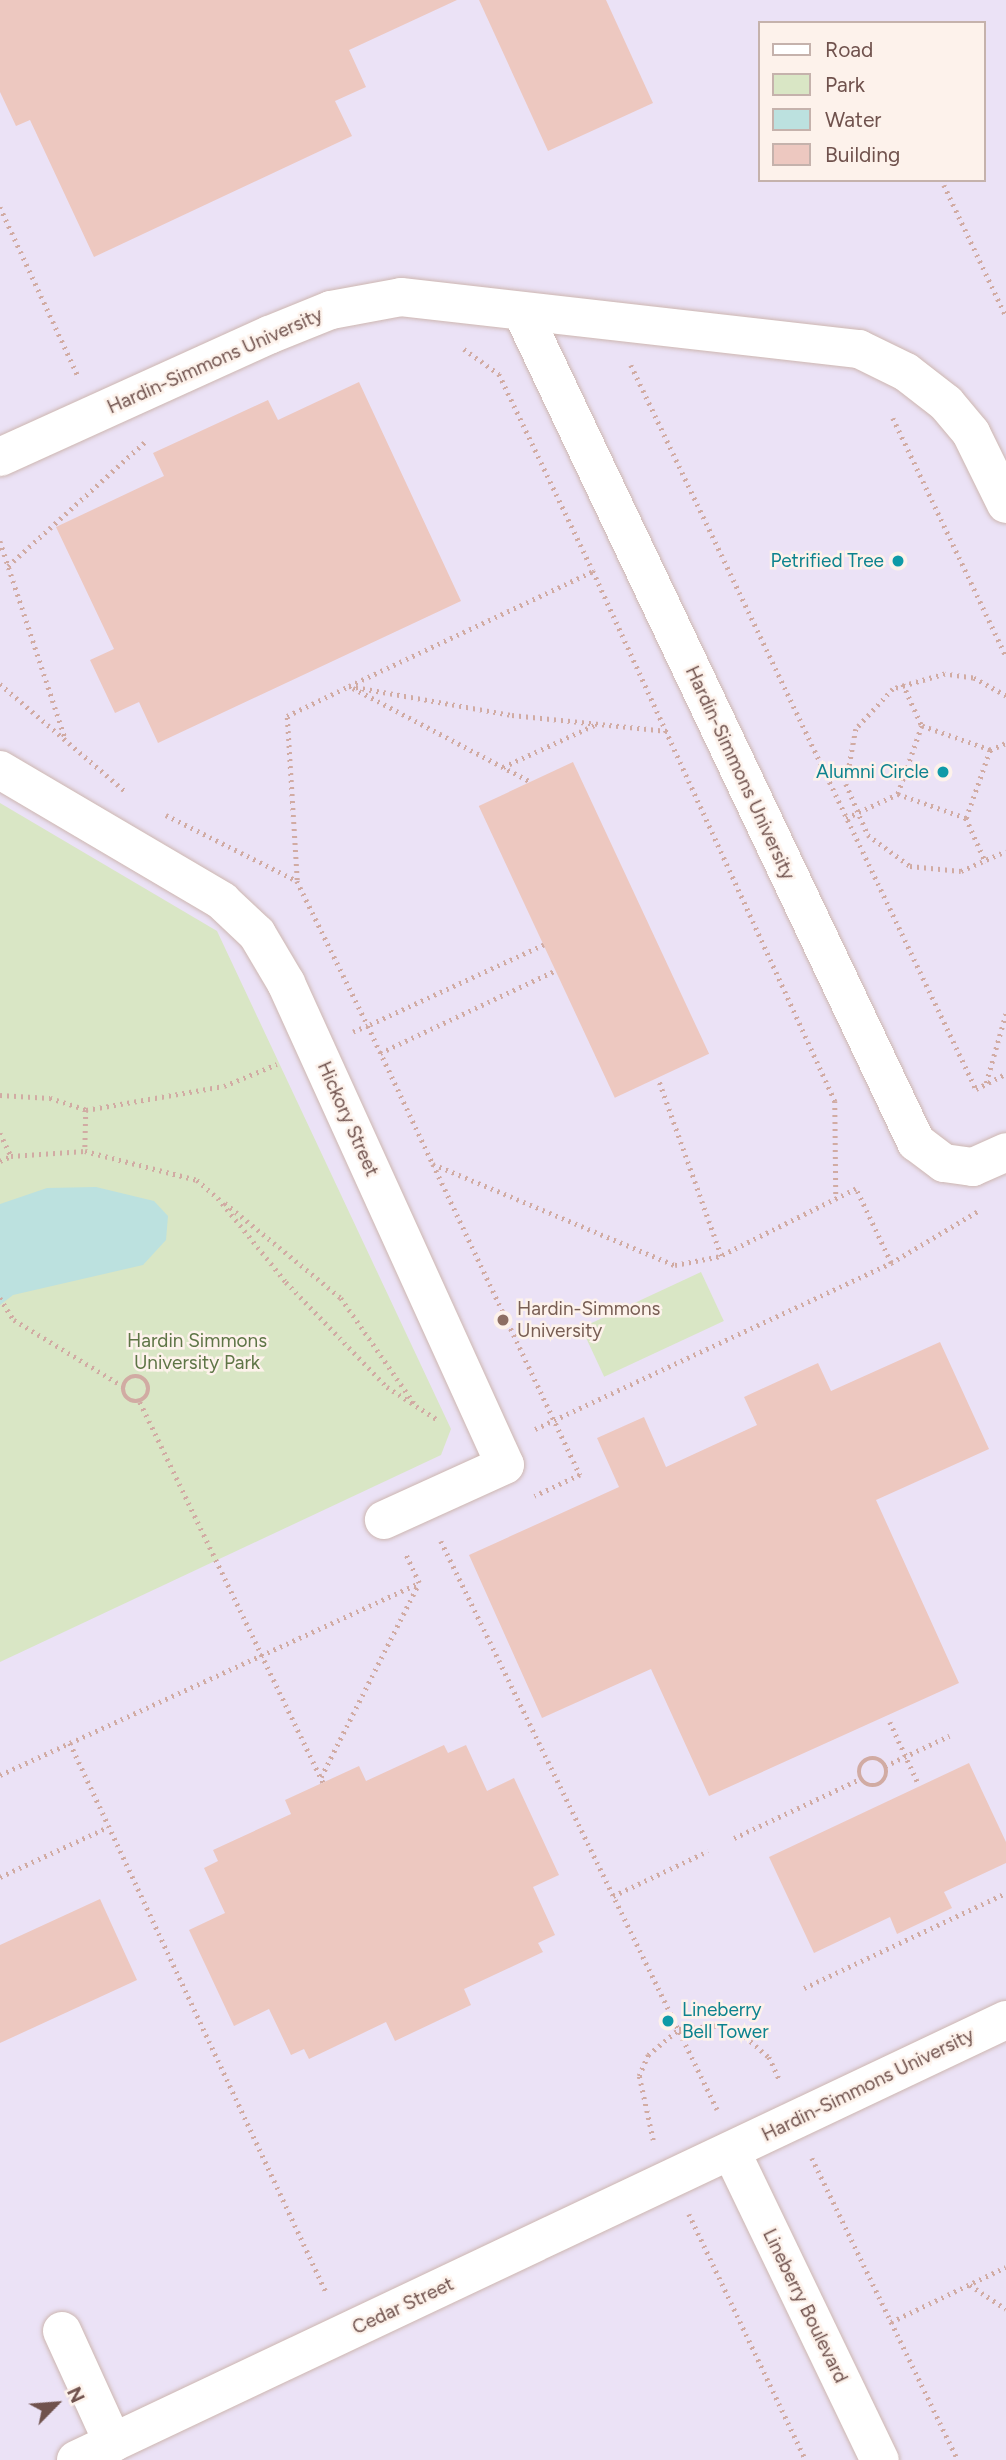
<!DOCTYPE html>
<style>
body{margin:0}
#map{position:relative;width:1006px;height:2460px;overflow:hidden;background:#faeee5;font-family:Figtree,sans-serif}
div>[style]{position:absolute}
.education>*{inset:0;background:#ebe2f6}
.green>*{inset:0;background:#d9e6c5;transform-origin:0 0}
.water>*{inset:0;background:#bce1df}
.building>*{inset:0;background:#edc8c0;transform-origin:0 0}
.path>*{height:4.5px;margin-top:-2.25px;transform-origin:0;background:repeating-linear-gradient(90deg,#d1aba3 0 2px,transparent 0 7px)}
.path>.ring{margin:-2.25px;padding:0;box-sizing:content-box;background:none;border:4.5px solid #d1aba3;border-radius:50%}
.roads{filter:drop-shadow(0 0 2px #cdb6b0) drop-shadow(0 0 2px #cdb6b0)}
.minor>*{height:38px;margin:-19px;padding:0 19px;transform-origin:19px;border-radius:19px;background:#fff}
.dots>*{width:19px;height:19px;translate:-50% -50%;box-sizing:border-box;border:4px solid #fdf2eb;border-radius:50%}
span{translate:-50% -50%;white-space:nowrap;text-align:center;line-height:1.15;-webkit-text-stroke:5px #fdf2eb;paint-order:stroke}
.street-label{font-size:19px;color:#70524d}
.culture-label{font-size:19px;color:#0d838f}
.right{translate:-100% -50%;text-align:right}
.left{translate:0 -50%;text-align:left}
.education-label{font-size:19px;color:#785e54}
.park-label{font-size:19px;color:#5e7546}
.legend{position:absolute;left:758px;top:21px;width:228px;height:161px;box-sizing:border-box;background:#fdf2eb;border:2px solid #c5b2ac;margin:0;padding:9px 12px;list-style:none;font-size:21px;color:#70524d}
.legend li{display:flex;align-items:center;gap:14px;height:35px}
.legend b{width:35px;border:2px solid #c5b2ac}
.north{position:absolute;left:21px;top:2369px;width:70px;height:70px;-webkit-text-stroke:5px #fdf2eb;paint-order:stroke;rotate:65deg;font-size:19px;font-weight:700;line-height:28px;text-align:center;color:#70524d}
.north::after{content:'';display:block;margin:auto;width:24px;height:32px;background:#70524d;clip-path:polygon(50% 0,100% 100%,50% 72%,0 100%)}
</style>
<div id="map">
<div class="education">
<i style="clip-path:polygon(evenodd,0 0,1006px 0,1006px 2460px,0 2460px,0 0,759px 23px,983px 23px,983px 180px,759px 180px,759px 23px)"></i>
</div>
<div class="green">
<i style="clip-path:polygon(0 803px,217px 931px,451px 1429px,441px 1455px,0 1662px)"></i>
<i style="left:701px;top:1272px;width:54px;height:132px;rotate:65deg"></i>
</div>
<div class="water">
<i style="clip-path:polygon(96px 1187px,154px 1201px,168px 1216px,166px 1240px,143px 1265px,13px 1295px,0 1305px,0 1204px,47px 1188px)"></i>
</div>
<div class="building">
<i style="clip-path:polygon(0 0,457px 0,349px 50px,366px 87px,335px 101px,352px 136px,94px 257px,30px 120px,16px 126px,0 92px)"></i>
<i style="clip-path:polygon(479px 0,606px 0,653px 103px,548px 151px)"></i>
<i style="clip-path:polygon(359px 382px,461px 601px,158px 743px,139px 702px,115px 713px,90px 660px,114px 649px,56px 527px,164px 476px,153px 453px,268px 400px,278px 420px)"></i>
<i style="left:573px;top:762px;width:322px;height:104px;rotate:65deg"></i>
<i style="clip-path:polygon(940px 1342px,989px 1449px,876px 1500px,959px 1683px,709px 1796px,651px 1669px,542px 1718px,469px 1555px,619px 1487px,597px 1438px,644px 1417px,666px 1467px,757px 1425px,744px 1397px,818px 1363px,831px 1391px)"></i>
<i style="clip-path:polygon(444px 1745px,448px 1753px,466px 1745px,487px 1791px,514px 1778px,559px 1875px,533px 1887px,555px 1935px,538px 1943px,543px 1952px,464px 1989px,471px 2005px,395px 2041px,386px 2022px,309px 2059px,304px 2049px,291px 2055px,269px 2009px,234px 2026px,189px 1930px,225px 1913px,204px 1868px,218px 1861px,213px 1850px,291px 1814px,285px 1800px,359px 1766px,366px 1781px)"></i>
<i style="clip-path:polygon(969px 1763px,1006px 1842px,1006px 1863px,944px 1892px,952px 1908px,897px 1934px,890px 1917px,814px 1953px,769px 1857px)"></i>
<i style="clip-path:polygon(100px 1899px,137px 1980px,0 2043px,0 1945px)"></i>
</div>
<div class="path">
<i style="left:944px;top:185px;width:145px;rotate:64.7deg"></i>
<i style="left:0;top:207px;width:186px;rotate:65.2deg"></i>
<i style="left:464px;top:349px;width:43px;rotate:35.5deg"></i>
<i style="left:499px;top:374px;width:218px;rotate:64.5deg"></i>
<i style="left:631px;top:365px;width:802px;rotate:64.52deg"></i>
<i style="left:976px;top:1089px;width:34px;rotate:-27deg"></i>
<i style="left:893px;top:418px;width:263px;rotate:64.6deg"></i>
<i style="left:0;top:541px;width:206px;rotate:71.7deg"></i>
<i style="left:8px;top:566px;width:188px;rotate:-42.2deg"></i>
<i style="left:0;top:684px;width:166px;rotate:40.6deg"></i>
<i style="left:903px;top:684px;width:46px;rotate:65.7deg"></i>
<i style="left:349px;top:686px;width:270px;rotate:-25.2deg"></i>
<i style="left:593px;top:571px;width:583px;rotate:65.46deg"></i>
<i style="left:835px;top:1101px;width:98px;rotate:89.4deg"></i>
<i style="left:353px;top:688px;width:201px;rotate:27.8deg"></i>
<i style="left:1006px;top:696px;width:38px;rotate:-151deg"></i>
<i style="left:973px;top:678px;width:28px;rotate:-172deg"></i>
<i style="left:945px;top:674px;width:54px;rotate:163.9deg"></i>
<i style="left:893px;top:689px;width:54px;rotate:132.8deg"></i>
<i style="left:856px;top:729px;width:56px;rotate:100.3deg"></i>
<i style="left:846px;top:784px;width:56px;rotate:66.7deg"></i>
<i style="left:868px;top:835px;width:52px;rotate:36.4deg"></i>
<i style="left:910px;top:866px;width:51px;rotate:5.6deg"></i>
<i style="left:961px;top:871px;width:49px;rotate:-24deg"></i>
<i style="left:990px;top:750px;width:17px;rotate:-24deg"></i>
<i style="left:503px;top:767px;width:103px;rotate:-24.6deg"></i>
<i style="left:166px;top:815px;width:147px;rotate:26.7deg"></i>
<i style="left:297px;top:881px;width:161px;rotate:63.9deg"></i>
<i style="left:368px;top:1026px;width:16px;rotate:158deg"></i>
<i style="left:846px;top:818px;width:57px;rotate:-24.8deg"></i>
<i style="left:898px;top:794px;width:72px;rotate:19.4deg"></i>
<i style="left:966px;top:818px;width:72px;rotate:-70.6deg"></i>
<i style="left:990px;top:750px;width:72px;rotate:-160.6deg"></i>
<i style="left:922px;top:726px;width:72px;rotate:109.4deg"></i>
<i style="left:966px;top:818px;width:49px;rotate:66deg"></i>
<i style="left:297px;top:880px;width:164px;rotate:-93.5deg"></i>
<i style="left:287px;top:716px;width:69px;rotate:-25.8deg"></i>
<i style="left:349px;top:686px;width:166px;rotate:10.1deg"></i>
<i style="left:512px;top:715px;width:156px;rotate:5.9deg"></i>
<i style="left:544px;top:945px;width:194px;rotate:155.3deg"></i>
<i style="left:368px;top:1026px;width:153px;rotate:64.8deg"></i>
<i style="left:433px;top:1164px;width:262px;rotate:22.7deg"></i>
<i style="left:675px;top:1265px;width:47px;rotate:-11.1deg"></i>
<i style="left:721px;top:1256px;width:188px;rotate:-109.6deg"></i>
<i style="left:380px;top:1053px;width:195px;rotate:-25.2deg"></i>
<i style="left:986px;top:1083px;width:73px;rotate:-74.1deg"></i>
<i style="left:0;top:1095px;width:50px;rotate:3.4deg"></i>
<i style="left:50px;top:1098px;width:38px;rotate:18deg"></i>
<i style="left:86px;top:1110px;width:140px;rotate:-9.9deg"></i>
<i style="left:224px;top:1086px;width:57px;rotate:-22.5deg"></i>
<i style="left:86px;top:1110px;width:41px;rotate:91.4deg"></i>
<i style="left:85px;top:1151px;width:116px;rotate:14.5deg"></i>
<i style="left:197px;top:1180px;width:28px;rotate:41deg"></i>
<i style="left:0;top:1133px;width:25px;rotate:64deg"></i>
<i style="left:11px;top:1156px;width:74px;rotate:-3.9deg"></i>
<i style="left:0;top:1161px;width:12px;rotate:-24deg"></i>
<i style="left:433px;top:1164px;width:344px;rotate:64.7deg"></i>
<i style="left:580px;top:1475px;width:50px;rotate:155deg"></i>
<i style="left:218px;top:1198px;width:108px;rotate:51deg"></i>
<i style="left:286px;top:1282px;width:146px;rotate:46.1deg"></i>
<i style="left:387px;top:1387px;width:61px;rotate:32.9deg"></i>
<i style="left:225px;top:1203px;width:150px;rotate:39.3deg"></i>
<i style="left:341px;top:1298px;width:131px;rotate:55.2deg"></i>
<i style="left:891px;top:1263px;width:104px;rotate:-30.8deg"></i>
<i style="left:0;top:1298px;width:26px;rotate:58deg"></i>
<i style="left:14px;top:1320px;width:129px;rotate:31.3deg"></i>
<i class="ring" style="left:123px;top:1376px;width:21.5px;height:21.5px"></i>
<i style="left:140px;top:1402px;width:423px;rotate:64.3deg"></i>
<i style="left:535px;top:1429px;width:393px;rotate:-25deg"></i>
<i style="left:891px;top:1263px;width:82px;rotate:-115.3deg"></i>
<i style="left:856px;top:1189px;width:151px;rotate:153.6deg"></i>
<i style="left:441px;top:1541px;width:632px;rotate:64.08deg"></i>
<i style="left:890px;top:1722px;width:69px;rotate:65.3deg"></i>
<i style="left:70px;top:1743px;width:608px;rotate:64.99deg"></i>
<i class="ring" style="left:859px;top:1758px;width:23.5px;height:23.5px"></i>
<i style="left:885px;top:1766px;width:71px;rotate:-25.1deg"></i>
<i style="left:0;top:1775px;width:461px;rotate:-24.6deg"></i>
<i style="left:419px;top:1583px;width:31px;rotate:-115deg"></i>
<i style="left:321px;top:1777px;width:215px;rotate:-63.2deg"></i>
<i style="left:734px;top:1838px;width:139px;rotate:-25.1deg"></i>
<i style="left:0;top:1877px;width:119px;rotate:-24.8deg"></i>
<i style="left:613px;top:1896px;width:105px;rotate:-25.3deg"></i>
<i style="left:804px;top:1988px;width:223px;rotate:-25.2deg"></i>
<i style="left:653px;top:2140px;width:66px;rotate:-102.3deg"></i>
<i style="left:639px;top:2076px;width:23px;rotate:-67deg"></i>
<i style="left:648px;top:2055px;width:40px;rotate:-40deg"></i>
<i style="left:679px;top:2029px;width:43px;rotate:-5.3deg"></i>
<i style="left:722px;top:2025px;width:19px;rotate:21deg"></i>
<i style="left:740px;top:2032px;width:38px;rotate:41deg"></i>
<i style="left:769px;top:2057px;width:26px;rotate:65deg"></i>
<i style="left:812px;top:2158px;width:335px;rotate:64.2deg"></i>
<i style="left:689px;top:2214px;width:272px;rotate:64.6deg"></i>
<i style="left:970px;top:2285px;width:43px;rotate:33.7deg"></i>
<i style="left:891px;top:2322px;width:127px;rotate:-25.6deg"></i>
</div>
<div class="roads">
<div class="minor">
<i style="left:522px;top:312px;width:919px;rotate:64.61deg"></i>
<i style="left:916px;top:1142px;width:35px;rotate:37deg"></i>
<i style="left:944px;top:1163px;width:29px;rotate:8deg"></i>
<i style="left:973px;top:1167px;width:36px;rotate:-24deg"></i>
<i style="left:0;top:457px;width:295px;rotate:-24.4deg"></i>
<i style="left:269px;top:335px;width:67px;rotate:-22deg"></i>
<i style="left:331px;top:310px;width:71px;rotate:-10.5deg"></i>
<i style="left:401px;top:297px;width:461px;rotate:6.5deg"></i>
<i style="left:859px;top:349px;width:52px;rotate:26.1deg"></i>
<i style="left:906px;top:372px;width:51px;rotate:37.8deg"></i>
<i style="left:946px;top:403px;width:39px;rotate:50deg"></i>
<i style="left:971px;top:433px;width:79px;rotate:63.8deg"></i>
<i style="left:0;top:770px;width:258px;rotate:30.5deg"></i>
<i style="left:222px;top:901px;width:48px;rotate:43.3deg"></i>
<i style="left:257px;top:934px;width:57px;rotate:59.4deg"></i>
<i style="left:286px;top:983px;width:529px;rotate:65.57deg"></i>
<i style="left:505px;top:1465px;width:133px;rotate:155.6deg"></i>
<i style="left:731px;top:2151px;width:343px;rotate:64.3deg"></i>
<i style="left:62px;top:2331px;width:123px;rotate:65.5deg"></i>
<i style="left:76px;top:2460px;width:1029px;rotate:-25.32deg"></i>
</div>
</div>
<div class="dots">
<i style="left:898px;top:561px;background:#0f9aa8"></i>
<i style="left:943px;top:772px;background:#0f9aa8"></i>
<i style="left:503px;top:1320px;background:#8d6e63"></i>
<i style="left:668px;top:2021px;background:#0f9aa8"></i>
</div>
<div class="street-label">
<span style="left:215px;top:361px;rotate:-24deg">Hardin-Simmons University</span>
<span style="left:740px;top:773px;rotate:65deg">Hardin-Simmons University</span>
<span style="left:348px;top:1119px;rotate:66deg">Hickory Street</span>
<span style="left:868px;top:2085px;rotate:-26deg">Hardin-Simmons University</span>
<span style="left:403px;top:2306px;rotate:-25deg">Cedar Street</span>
<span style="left:805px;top:2306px;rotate:64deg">Lineberry Boulevard</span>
</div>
<div class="culture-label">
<span class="right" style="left:884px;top:561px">Petrified Tree</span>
<span class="right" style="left:929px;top:772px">Alumni Circle</span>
<span class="left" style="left:682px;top:2021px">Lineberry<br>Bell Tower</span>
</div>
<div class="education-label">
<span class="left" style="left:517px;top:1320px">Hardin-Simmons<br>University</span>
</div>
<div class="park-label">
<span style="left:197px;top:1352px">Hardin Simmons<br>University Park</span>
</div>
<ul class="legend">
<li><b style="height:9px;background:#fff"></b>Road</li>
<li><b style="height:19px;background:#d9e6c5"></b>Park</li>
<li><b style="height:19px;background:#bce1df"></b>Water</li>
<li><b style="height:19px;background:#edc8c0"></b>Building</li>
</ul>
<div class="north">N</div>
</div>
